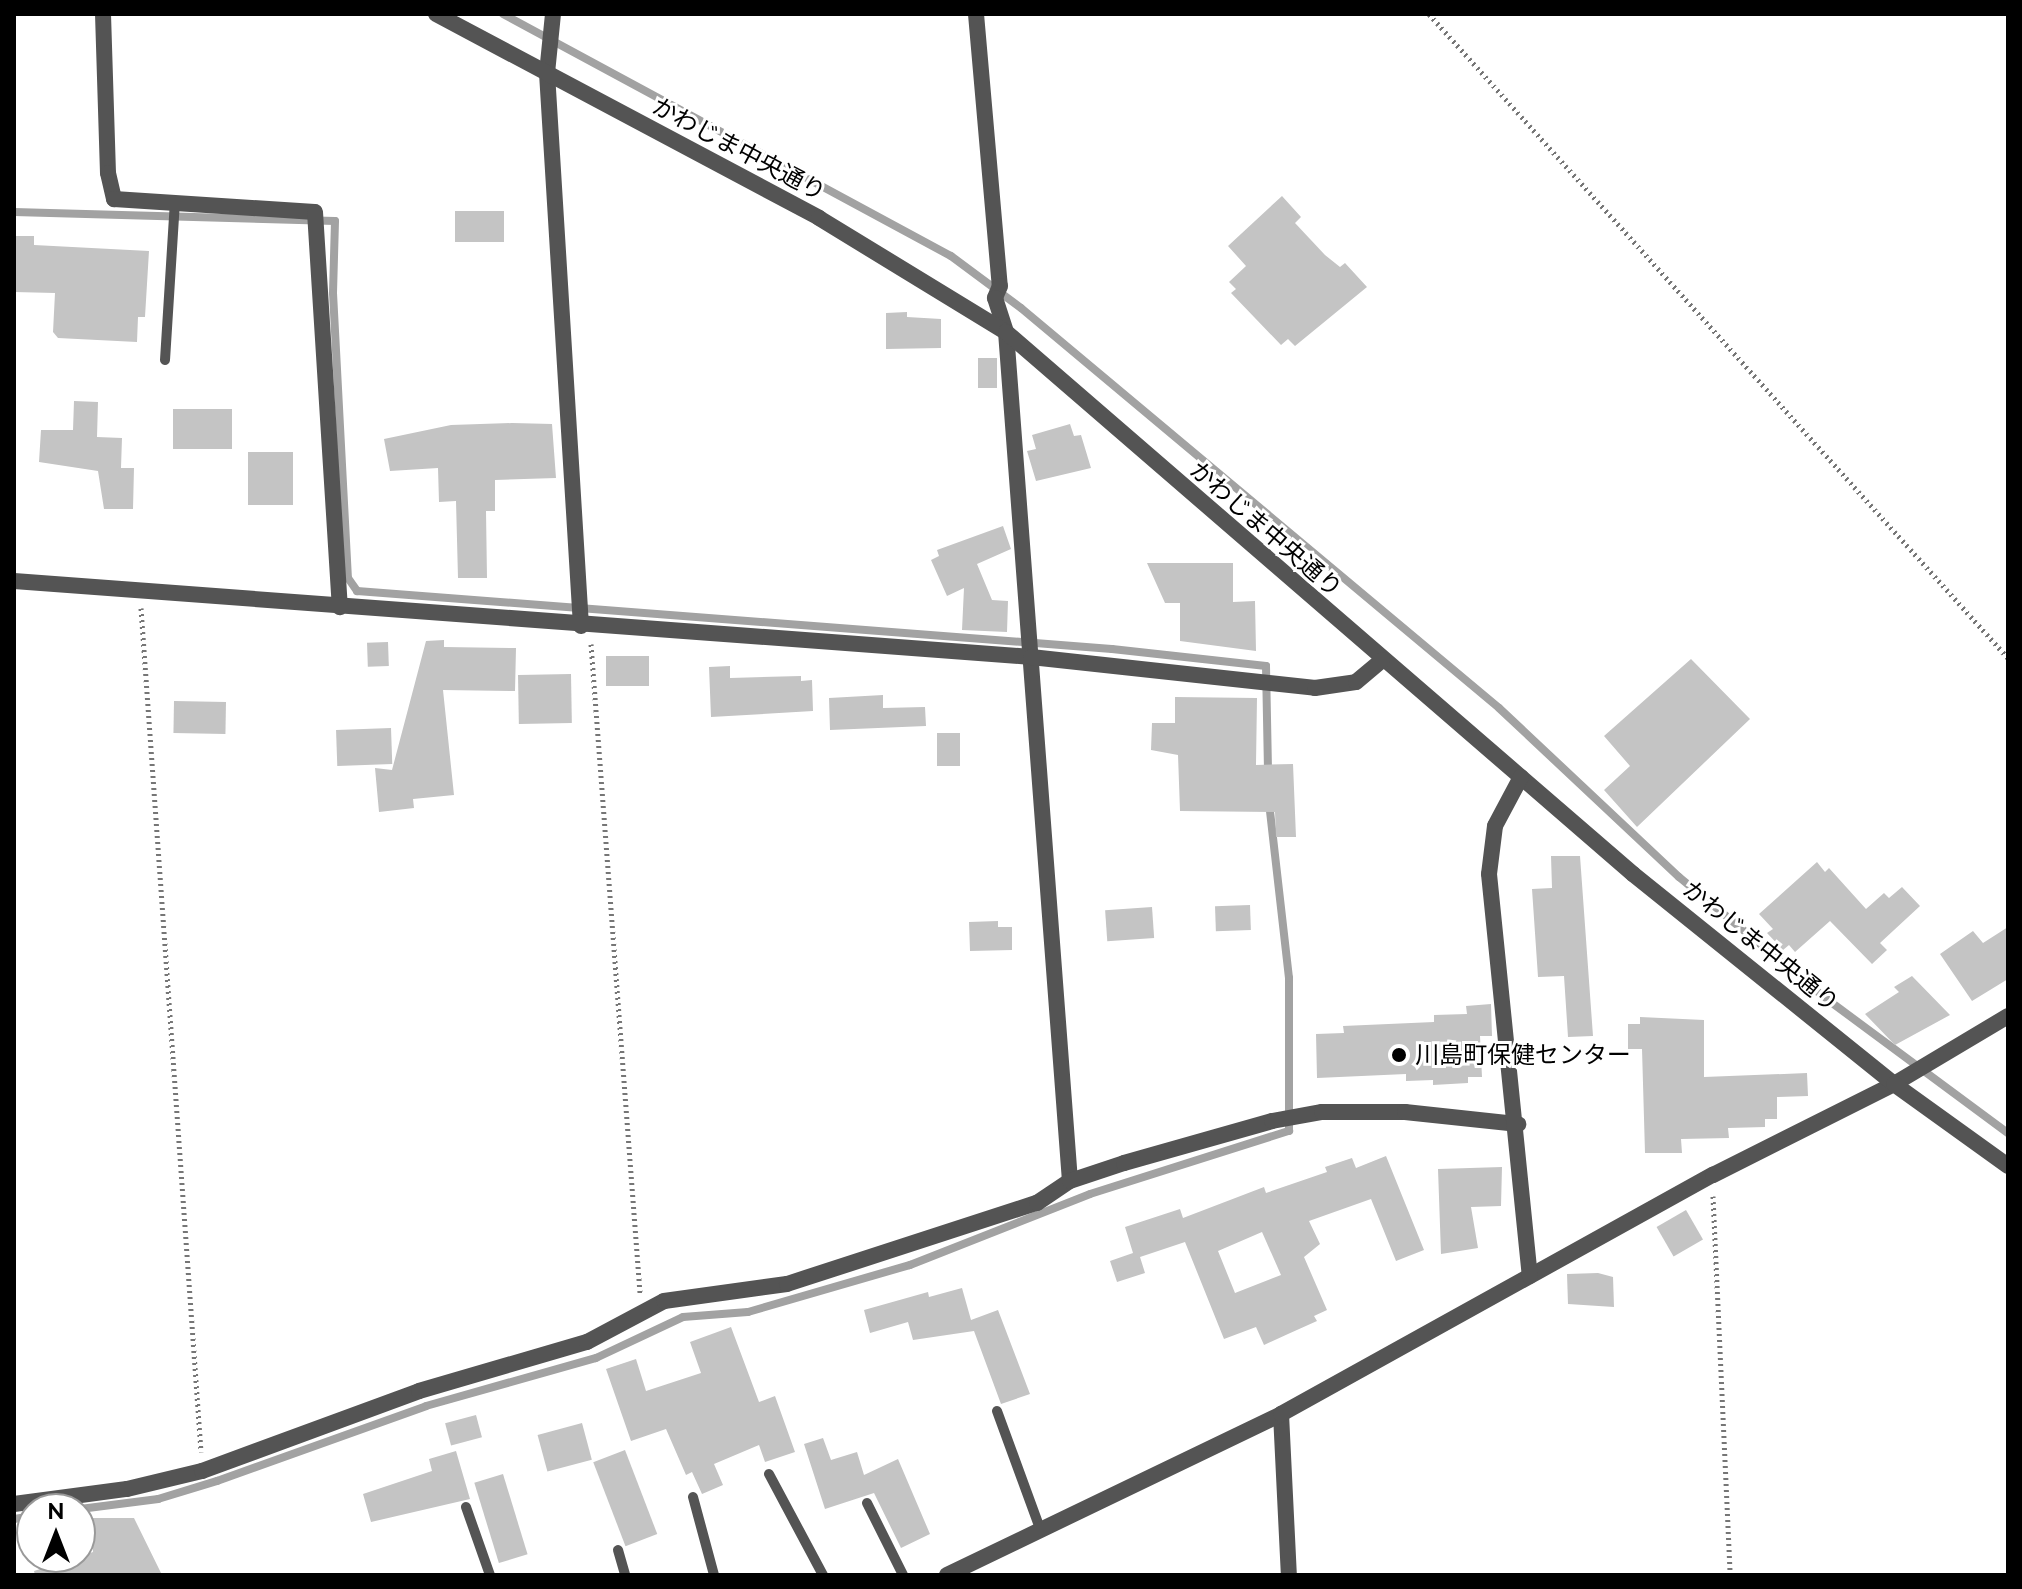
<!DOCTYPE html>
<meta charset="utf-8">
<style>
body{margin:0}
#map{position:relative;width:2022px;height:1589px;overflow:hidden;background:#fff;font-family:Raleway,"Noto Sans JP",sans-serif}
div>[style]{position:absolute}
.stream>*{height:8px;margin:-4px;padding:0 4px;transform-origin:4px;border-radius:4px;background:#a2a2a2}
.building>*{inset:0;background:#c4c4c4;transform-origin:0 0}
.path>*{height:5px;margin-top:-2.5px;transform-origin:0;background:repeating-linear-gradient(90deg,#767676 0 2px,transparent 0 6px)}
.service>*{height:10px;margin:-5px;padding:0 5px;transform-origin:5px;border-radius:5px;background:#545454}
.minor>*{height:16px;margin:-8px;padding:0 8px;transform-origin:8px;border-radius:8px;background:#545454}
.tertiary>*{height:16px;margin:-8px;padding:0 8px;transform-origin:8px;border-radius:8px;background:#545454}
.dots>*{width:22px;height:22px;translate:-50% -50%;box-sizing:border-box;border:4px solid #fff;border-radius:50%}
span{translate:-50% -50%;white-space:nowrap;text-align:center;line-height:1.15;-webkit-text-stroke:6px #fff;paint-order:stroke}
.street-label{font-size:24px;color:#000}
.poi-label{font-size:24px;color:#000}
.left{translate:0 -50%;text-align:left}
.frame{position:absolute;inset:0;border:16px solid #000;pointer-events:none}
.north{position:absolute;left:16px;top:1493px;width:80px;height:80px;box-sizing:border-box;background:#fff;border:2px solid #999;border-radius:50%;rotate:0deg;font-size:22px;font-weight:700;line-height:32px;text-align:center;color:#000}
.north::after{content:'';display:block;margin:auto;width:28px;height:36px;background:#000;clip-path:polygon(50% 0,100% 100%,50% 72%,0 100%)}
</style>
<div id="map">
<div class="stream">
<i style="left:503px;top:14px;width:509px;rotate:28.38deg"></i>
<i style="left:951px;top:256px;width:87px;rotate:36.6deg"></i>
<i style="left:1021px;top:308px;width:623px;rotate:39.92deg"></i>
<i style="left:1499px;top:708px;width:247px;rotate:43.2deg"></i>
<i style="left:1679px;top:877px;width:188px;rotate:39.6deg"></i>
<i style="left:1824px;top:997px;width:229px;rotate:36.5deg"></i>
<i style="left:14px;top:212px;width:321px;rotate:1.6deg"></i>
<i style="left:335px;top:221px;width:72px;rotate:91.6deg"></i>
<i style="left:333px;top:293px;width:285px;rotate:87deg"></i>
<i style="left:348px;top:578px;width:16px;rotate:55deg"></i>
<i style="left:357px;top:591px;width:757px;rotate:4.39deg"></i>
<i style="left:1112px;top:649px;width:155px;rotate:6.3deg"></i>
<i style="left:1266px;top:666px;width:106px;rotate:88.9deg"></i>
<i style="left:80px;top:1509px;width:79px;rotate:-7.3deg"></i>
<i style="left:158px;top:1499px;width:62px;rotate:-17deg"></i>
<i style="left:217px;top:1481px;width:222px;rotate:-19.7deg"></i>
<i style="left:426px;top:1406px;width:177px;rotate:-15.8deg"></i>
<i style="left:596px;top:1358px;width:96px;rotate:-25.2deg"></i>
<i style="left:683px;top:1317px;width:65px;rotate:-4.4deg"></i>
<i style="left:748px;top:1312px;width:169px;rotate:-16.2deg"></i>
<i style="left:910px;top:1265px;width:193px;rotate:-21.5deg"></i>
<i style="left:1090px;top:1194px;width:209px;rotate:-17.6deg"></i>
<i style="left:1289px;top:1131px;width:153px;rotate:-90deg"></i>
<i style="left:1289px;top:978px;width:177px;rotate:-96.5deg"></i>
<i style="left:14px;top:1519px;width:18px;rotate:-9deg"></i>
</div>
<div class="building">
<i style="clip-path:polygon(1282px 196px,1301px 217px,1295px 223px,1325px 255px,1340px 267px,1345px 263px,1367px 287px,1295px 346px,1288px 339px,1281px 345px,1231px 293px,1236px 289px,1229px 282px,1246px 266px,1228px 246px)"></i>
<i style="left:455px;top:211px;width:49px;height:31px"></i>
<i style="clip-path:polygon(14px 236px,34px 236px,34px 245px,149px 251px,145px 317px,138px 317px,137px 342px,58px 338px,53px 332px,55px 293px,14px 292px)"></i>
<i style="clip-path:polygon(907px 312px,907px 317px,941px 319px,941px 348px,886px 349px,886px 313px)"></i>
<i style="left:978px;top:358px;width:19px;height:30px"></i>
<i style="clip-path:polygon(74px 401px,98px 402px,97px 437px,122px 438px,121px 468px,134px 468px,133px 509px,104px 509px,98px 471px,39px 462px,41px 430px,73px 430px)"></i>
<i style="left:173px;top:409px;width:59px;height:40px"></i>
<i style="clip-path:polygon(512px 423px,552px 424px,556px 478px,495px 480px,495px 511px,486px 511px,487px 578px,458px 578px,456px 501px,439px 502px,438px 468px,390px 471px,384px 439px,451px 425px)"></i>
<i style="clip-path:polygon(1070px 424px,1074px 436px,1081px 435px,1091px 468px,1036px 481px,1027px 451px,1036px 449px,1032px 435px)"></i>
<i style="left:248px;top:452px;width:45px;height:53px"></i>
<i style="clip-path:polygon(1003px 526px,1011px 549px,977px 564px,992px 600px,1008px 601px,1007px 632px,962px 630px,964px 588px,947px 596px,931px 560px,939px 556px,937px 550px)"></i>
<i style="clip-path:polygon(1147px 563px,1233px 563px,1233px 602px,1255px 601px,1256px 651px,1180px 641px,1180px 603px,1165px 603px)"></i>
<i style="clip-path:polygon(444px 640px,444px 647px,516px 648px,515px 691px,443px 690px,454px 795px,413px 799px,414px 808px,379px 812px,375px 768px,392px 770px,426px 641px)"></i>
<i style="left:388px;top:642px;width:24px;height:21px;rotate:88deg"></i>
<i style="left:649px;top:656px;width:30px;height:43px;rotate:90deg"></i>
<i style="clip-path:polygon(1691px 659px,1750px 719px,1637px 827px,1604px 790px,1630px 766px,1604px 736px)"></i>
<i style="clip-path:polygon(730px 666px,730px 678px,801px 676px,801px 681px,812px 680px,813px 711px,711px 717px,709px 667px)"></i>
<i style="left:571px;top:674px;width:49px;height:53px;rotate:89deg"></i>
<i style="clip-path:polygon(883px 695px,883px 708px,925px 707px,926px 726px,830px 730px,829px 698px)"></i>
<i style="clip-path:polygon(1175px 697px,1257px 698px,1256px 765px,1293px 764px,1296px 837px,1276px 837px,1275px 812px,1180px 811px,1178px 755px,1151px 750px,1152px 723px,1175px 723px)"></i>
<i style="left:174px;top:701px;width:52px;height:32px;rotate:1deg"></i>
<i style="left:391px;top:728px;width:36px;height:55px;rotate:88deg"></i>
<i style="left:937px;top:733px;width:23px;height:33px"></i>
<i style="clip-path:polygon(1551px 856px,1580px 856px,1593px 1036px,1568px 1037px,1564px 976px,1538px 977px,1532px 889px,1552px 888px)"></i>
<i style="clip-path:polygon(1817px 862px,1825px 872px,1829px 868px,1866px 909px,1884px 893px,1889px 898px,1902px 887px,1920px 906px,1880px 943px,1887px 950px,1872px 964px,1830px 921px,1795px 952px,1789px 945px,1783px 950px,1767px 933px,1773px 929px,1759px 914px)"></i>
<i style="left:1250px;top:905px;width:25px;height:35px;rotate:88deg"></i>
<i style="left:1152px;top:907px;width:31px;height:47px;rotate:86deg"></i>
<i style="clip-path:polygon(998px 921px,998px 927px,1012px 927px,1012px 950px,970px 951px,969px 922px)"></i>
<i style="clip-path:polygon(2008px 927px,2008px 979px,1972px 1001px,1940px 954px,1973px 931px,1983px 943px)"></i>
<i style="clip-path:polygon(1912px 976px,1950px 1015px,1895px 1045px,1865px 1014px,1899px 992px,1894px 987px)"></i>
<i style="clip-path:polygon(1491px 1004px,1492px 1036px,1480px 1036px,1482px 1077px,1468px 1077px,1468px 1083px,1433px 1085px,1433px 1080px,1406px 1081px,1406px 1074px,1317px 1078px,1316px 1034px,1344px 1033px,1343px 1026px,1434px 1022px,1434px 1015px,1467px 1014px,1466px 1006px)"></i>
<i style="clip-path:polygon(1640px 1017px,1704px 1020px,1704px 1077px,1807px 1073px,1808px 1096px,1777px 1097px,1777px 1119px,1765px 1119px,1765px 1127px,1728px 1128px,1729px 1138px,1681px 1139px,1682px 1153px,1645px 1153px,1642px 1049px,1628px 1049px,1628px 1024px,1640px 1024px)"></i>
<i style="clip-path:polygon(evenodd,1386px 1156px,1424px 1250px,1396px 1261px,1371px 1199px,1309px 1221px,1320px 1244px,1304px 1257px,1327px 1310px,1314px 1316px,1317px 1321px,1288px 1334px,1264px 1345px,1256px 1327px,1224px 1339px,1185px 1242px,1140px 1257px,1145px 1273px,1117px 1282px,1110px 1261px,1133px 1253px,1125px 1227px,1180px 1209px,1183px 1218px,1264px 1187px,1266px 1193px,1327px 1172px,1325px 1167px,1352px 1158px,1356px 1168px,1386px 1156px,1262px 1232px,1281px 1275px,1235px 1293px,1218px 1251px,1262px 1232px)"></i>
<i style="clip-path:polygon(1502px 1167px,1501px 1206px,1471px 1207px,1478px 1248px,1441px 1254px,1438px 1169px)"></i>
<i style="left:1686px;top:1210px;width:34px;height:34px;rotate:60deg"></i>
<i style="clip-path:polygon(1598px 1273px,1613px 1277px,1614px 1307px,1568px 1304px,1567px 1274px)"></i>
<i style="clip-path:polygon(962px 1288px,971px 1320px,998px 1310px,1030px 1394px,1001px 1404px,974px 1331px,913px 1340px,908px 1322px,870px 1333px,864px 1310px,928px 1292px,929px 1297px)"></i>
<i style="clip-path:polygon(731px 1327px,759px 1402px,775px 1396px,795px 1452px,765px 1462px,759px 1445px,714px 1464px,723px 1485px,702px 1494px,692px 1472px,686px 1475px,666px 1429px,631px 1441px,606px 1369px,636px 1359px,646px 1391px,701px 1373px,690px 1342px)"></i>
<i style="left:476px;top:1415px;width:23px;height:32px;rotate:75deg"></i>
<i style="left:582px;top:1423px;width:38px;height:46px;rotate:75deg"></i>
<i style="clip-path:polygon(823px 1438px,831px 1460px,857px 1452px,864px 1475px,898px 1459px,930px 1534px,901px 1548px,874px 1493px,825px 1509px,804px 1444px)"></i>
<i style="left:625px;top:1450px;width:90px;height:34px;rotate:69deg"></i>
<i style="clip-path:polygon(456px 1451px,470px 1499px,371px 1522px,363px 1494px,432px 1471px,429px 1459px)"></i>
<i style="left:503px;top:1474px;width:84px;height:30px;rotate:73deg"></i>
<i style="clip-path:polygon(90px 1518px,134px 1518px,162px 1575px,35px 1575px,34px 1571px,93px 1552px)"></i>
</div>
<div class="path">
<i style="left:1429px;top:14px;width:866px;rotate:48.04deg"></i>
<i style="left:141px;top:608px;width:846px;rotate:85.93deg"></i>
<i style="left:591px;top:644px;width:651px;rotate:85.68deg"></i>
<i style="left:1713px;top:1196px;width:379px;rotate:87.4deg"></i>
</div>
<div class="service">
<i style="left:165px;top:360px;width:157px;rotate:-86.4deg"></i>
<i style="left:997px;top:1411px;width:128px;rotate:69.9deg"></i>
<i style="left:769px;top:1474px;width:115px;rotate:61.9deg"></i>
<i style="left:693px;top:1497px;width:81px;rotate:74.9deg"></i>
<i style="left:867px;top:1503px;width:80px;rotate:63.4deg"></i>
<i style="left:466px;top:1507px;width:72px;rotate:70.6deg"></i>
<i style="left:618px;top:1550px;width:26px;rotate:74deg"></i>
</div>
<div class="minor">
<i style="left:103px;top:14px;width:159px;rotate:88.2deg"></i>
<i style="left:108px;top:173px;width:27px;rotate:77deg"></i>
<i style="left:114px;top:199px;width:201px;rotate:3.7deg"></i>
<i style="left:315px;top:212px;width:396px;rotate:86.4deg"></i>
<i style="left:553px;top:14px;width:59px;rotate:95.8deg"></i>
<i style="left:547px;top:73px;width:554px;rotate:86.48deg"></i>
<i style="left:976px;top:14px;width:273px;rotate:85deg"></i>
<i style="left:1000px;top:286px;width:13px;rotate:113deg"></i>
<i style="left:995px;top:298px;width:36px;rotate:72deg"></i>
<i style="left:1006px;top:332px;width:851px;rotate:85.69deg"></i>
<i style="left:1281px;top:1414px;width:161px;rotate:87.2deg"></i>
<i style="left:14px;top:1504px;width:114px;rotate:-7.6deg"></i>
<i style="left:127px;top:1489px;width:77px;rotate:-13.5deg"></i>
<i style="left:202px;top:1471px;width:231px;rotate:-20.2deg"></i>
<i style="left:419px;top:1391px;width:175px;rotate:-16.3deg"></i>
<i style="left:587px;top:1342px;width:87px;rotate:-28deg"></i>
<i style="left:664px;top:1301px;width:124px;rotate:-7.9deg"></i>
<i style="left:787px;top:1284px;width:263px;rotate:-18deg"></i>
<i style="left:1037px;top:1203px;width:40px;rotate:-34deg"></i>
<i style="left:1070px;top:1181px;width:57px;rotate:-18.4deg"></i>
<i style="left:1124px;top:1163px;width:154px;rotate:-15.8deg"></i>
<i style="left:1272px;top:1121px;width:51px;rotate:-10.2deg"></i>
<i style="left:1322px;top:1112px;width:83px"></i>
<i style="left:1405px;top:1112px;width:114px;rotate:6.1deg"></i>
<i style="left:947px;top:1575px;width:371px;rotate:-25.7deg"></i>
<i style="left:1281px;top:1414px;width:494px;rotate:-29deg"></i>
<i style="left:1713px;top:1175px;width:203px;rotate:-26.7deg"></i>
<i style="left:1894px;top:1084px;width:133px;rotate:-30.8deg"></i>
</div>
<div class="tertiary">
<i style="left:436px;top:14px;width:434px;rotate:28deg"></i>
<i style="left:819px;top:218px;width:219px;rotate:31.4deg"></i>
<i style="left:1006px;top:332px;width:829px;rotate:40.84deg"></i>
<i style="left:1633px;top:874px;width:335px;rotate:38.8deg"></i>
<i style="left:1894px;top:1084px;width:140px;rotate:35.7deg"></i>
<i style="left:14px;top:581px;width:1020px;rotate:4.27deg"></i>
<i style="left:1031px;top:657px;width:286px;rotate:6.2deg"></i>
<i style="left:1315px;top:688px;width:41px;rotate:-8.3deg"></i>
<i style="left:1356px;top:682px;width:34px;rotate:-40deg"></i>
<i style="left:1521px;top:777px;width:55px;rotate:118deg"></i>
<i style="left:1495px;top:826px;width:48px;rotate:97.1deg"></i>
<i style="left:1489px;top:874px;width:404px;rotate:84.2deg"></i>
</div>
<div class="dots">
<i style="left:1399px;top:1055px;background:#000"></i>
</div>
<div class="street-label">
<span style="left:739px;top:149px;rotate:28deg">かわじま中央通り</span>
<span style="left:1266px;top:529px;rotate:41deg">かわじま中央通り</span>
<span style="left:1761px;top:946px;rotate:39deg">かわじま中央通り</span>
</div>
<div class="poi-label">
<span class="left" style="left:1415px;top:1055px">川島町保健センター</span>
</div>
<div class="frame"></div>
<div class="north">N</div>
</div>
